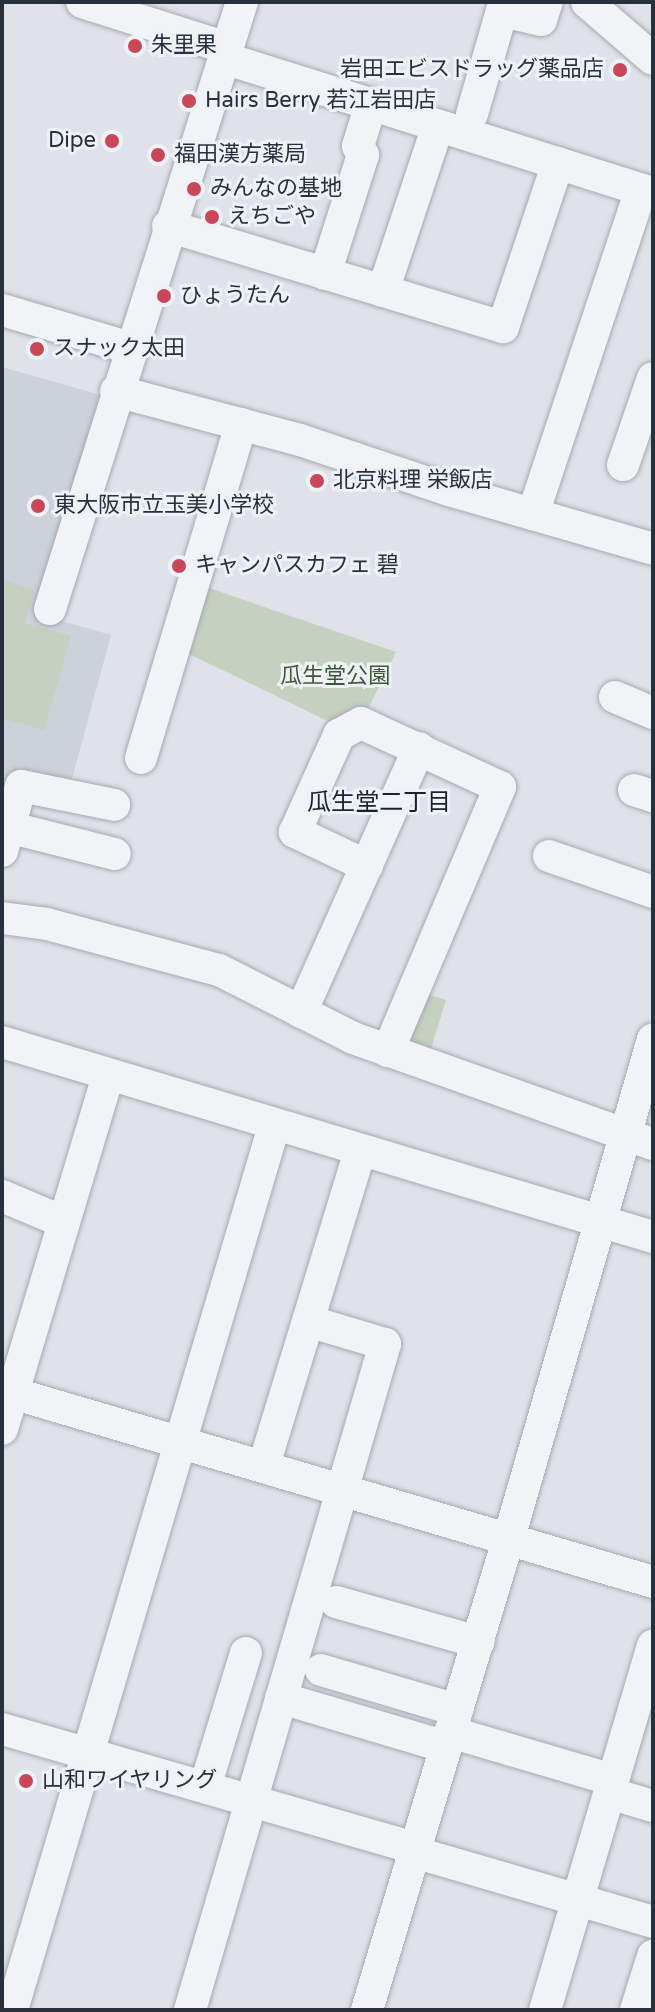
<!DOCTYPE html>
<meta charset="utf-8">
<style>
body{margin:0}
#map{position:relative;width:655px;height:2012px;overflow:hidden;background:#dfe2e8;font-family:"Varela Round","Noto Sans JP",sans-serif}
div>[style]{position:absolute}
.built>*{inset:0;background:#cdd1d9}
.green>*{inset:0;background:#c4d1c0;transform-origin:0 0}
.roads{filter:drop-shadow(0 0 2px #a4a9b2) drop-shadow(0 0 2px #a4a9b2)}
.minor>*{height:32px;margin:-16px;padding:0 16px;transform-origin:16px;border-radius:16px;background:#f1f3f6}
.dots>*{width:22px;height:22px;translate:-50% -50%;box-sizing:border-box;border:4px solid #eef1f5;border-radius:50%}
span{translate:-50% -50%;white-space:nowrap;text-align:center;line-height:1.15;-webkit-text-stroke:6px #eef1f5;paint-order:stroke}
.poi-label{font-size:22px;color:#28303e}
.left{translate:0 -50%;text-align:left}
.right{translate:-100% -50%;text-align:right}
.park-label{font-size:22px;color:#3c5936}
.neighbourhood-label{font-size:24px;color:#1a212f}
.frame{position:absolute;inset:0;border:4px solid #28303e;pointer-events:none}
</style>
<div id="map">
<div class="built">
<i style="clip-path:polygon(2px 367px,108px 397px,41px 615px,111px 635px,69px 790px,2px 787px)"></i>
</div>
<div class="green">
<i style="clip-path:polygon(2px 580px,34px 589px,25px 623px,71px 636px,44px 730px,5px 719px,2px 726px)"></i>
<i style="clip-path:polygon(209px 588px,396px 652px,366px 713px,334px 724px,185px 652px)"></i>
<i style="left:423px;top:993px;width:24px;height:56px;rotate:17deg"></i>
</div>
<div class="roads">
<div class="minor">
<i style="left:82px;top:2px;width:152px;rotate:17.6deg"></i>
<i style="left:587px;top:2px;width:87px;rotate:40.8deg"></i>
<i style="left:224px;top:58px;width:450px;rotate:17.5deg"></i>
<i style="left:472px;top:114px;width:107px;rotate:-73.8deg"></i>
<i style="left:502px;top:11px;width:40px;rotate:13deg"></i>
<i style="left:541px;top:20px;width:19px;rotate:-72deg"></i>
<i style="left:168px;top:226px;width:350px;rotate:16.8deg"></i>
<i style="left:503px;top:327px;width:173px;rotate:-71.5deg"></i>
<i style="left:325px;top:274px;width:125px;rotate:-72.3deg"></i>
<i style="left:363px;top:155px;width:10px;rotate:-119deg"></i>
<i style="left:358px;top:146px;width:44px;rotate:-72.8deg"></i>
<i style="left:383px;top:291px;width:174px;rotate:-71.6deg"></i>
<i style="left:2px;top:310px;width:134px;rotate:16.5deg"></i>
<i style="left:116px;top:391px;width:190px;rotate:14.9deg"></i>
<i style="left:300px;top:440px;width:157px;rotate:18.6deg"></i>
<i style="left:449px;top:490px;width:212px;rotate:16.1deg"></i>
<i style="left:623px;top:465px;width:92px;rotate:-71deg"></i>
<i style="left:533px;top:514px;width:342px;rotate:-71.6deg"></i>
<i style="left:50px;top:609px;width:637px;rotate:-72.45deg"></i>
<i style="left:615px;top:697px;width:41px;rotate:22.8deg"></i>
<i style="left:141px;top:758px;width:349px;rotate:-73.3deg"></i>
<i style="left:634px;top:790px;width:20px;rotate:18deg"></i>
<i style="left:8px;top:827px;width:110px;rotate:14.2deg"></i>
<i style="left:2px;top:851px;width:68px;rotate:-73.7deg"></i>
<i style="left:21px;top:786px;width:95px;rotate:11.5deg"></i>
<i style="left:549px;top:856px;width:110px;rotate:19.1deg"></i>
<i style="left:367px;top:866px;width:80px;rotate:-154.7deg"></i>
<i style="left:295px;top:832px;width:107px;rotate:-65.6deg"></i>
<i style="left:339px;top:735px;width:25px;rotate:-29deg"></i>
<i style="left:361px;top:723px;width:153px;rotate:24.7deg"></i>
<i style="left:500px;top:787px;width:287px;rotate:113deg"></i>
<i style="left:2px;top:918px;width:45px;rotate:7.6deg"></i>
<i style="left:47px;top:924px;width:178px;rotate:15deg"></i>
<i style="left:219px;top:970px;width:150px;rotate:26.9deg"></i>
<i style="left:353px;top:1038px;width:318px;rotate:19.5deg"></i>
<i style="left:301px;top:1012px;width:289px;rotate:-65.9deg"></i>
<i style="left:2px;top:1042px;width:680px;rotate:16.68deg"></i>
<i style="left:2px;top:1196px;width:67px;rotate:22.8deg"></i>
<i style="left:2px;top:1390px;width:679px;rotate:16.43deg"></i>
<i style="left:2px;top:1429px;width:370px;rotate:-73.3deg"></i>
<i style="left:264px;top:1465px;width:328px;rotate:-73deg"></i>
<i style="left:336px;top:1602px;width:148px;rotate:15.7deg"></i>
<i style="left:321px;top:1670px;width:142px;rotate:16.4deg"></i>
<i style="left:281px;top:1698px;width:172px;rotate:16.5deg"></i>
<i style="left:2px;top:1729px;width:430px;rotate:16.1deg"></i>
<i style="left:450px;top:1732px;width:170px;rotate:16.4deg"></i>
<i style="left:205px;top:1787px;width:140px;rotate:-73deg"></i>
<i style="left:609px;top:1793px;width:46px;rotate:16.5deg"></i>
<i style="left:414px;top:1852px;width:249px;rotate:16.3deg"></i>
<i style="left:12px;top:2010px;width:922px;rotate:-73.49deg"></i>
<i style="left:190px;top:2010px;width:694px;rotate:-73.68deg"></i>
<i style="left:385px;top:1344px;width:80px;rotate:-163.4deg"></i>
<i style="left:367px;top:2010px;width:493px;rotate:-73.3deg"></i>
<i style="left:509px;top:1538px;width:519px;rotate:-73.9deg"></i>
<i style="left:545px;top:2010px;width:380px;rotate:-73.5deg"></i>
<i style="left:636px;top:2010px;width:57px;rotate:-72.5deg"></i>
</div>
</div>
<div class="dots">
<i style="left:135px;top:46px;background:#c94759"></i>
<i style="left:620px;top:70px;background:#c94759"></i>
<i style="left:189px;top:101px;background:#c94759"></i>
<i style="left:112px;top:141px;background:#c94759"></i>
<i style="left:158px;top:155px;background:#c94759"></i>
<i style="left:194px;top:189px;background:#c94759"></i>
<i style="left:212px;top:217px;background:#c94759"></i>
<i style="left:164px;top:296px;background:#c94759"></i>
<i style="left:37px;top:349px;background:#c94759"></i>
<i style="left:317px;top:481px;background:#c94759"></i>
<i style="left:38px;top:506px;background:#c94759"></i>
<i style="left:179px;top:566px;background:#c94759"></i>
<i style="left:26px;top:1781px;background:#c94759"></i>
</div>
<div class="poi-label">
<span class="left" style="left:151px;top:46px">朱里果</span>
<span class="right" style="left:604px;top:70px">岩田エビスドラッグ薬品店</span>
<span class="left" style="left:205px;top:101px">Hairs Berry 若江岩田店</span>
<span class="right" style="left:96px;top:141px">Dipe</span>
<span class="left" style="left:174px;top:155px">福田漢方薬局</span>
<span class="left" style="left:210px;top:189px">みんなの基地</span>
<span class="left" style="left:228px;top:217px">えちごや</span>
<span class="left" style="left:180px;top:296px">ひょうたん</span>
<span class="left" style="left:53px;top:349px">スナック太田</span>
<span class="left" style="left:333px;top:481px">北京料理 栄飯店</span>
<span class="left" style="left:54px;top:506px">東大阪市立玉美小学校</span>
<span class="left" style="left:195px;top:566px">キャンパスカフェ 碧</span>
<span class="left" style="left:42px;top:1781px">山和ワイヤリング</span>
</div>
<div class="park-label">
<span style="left:335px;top:677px">瓜生堂公園</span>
</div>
<div class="neighbourhood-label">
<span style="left:379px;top:803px">瓜生堂二丁目</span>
</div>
<div class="frame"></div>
</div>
